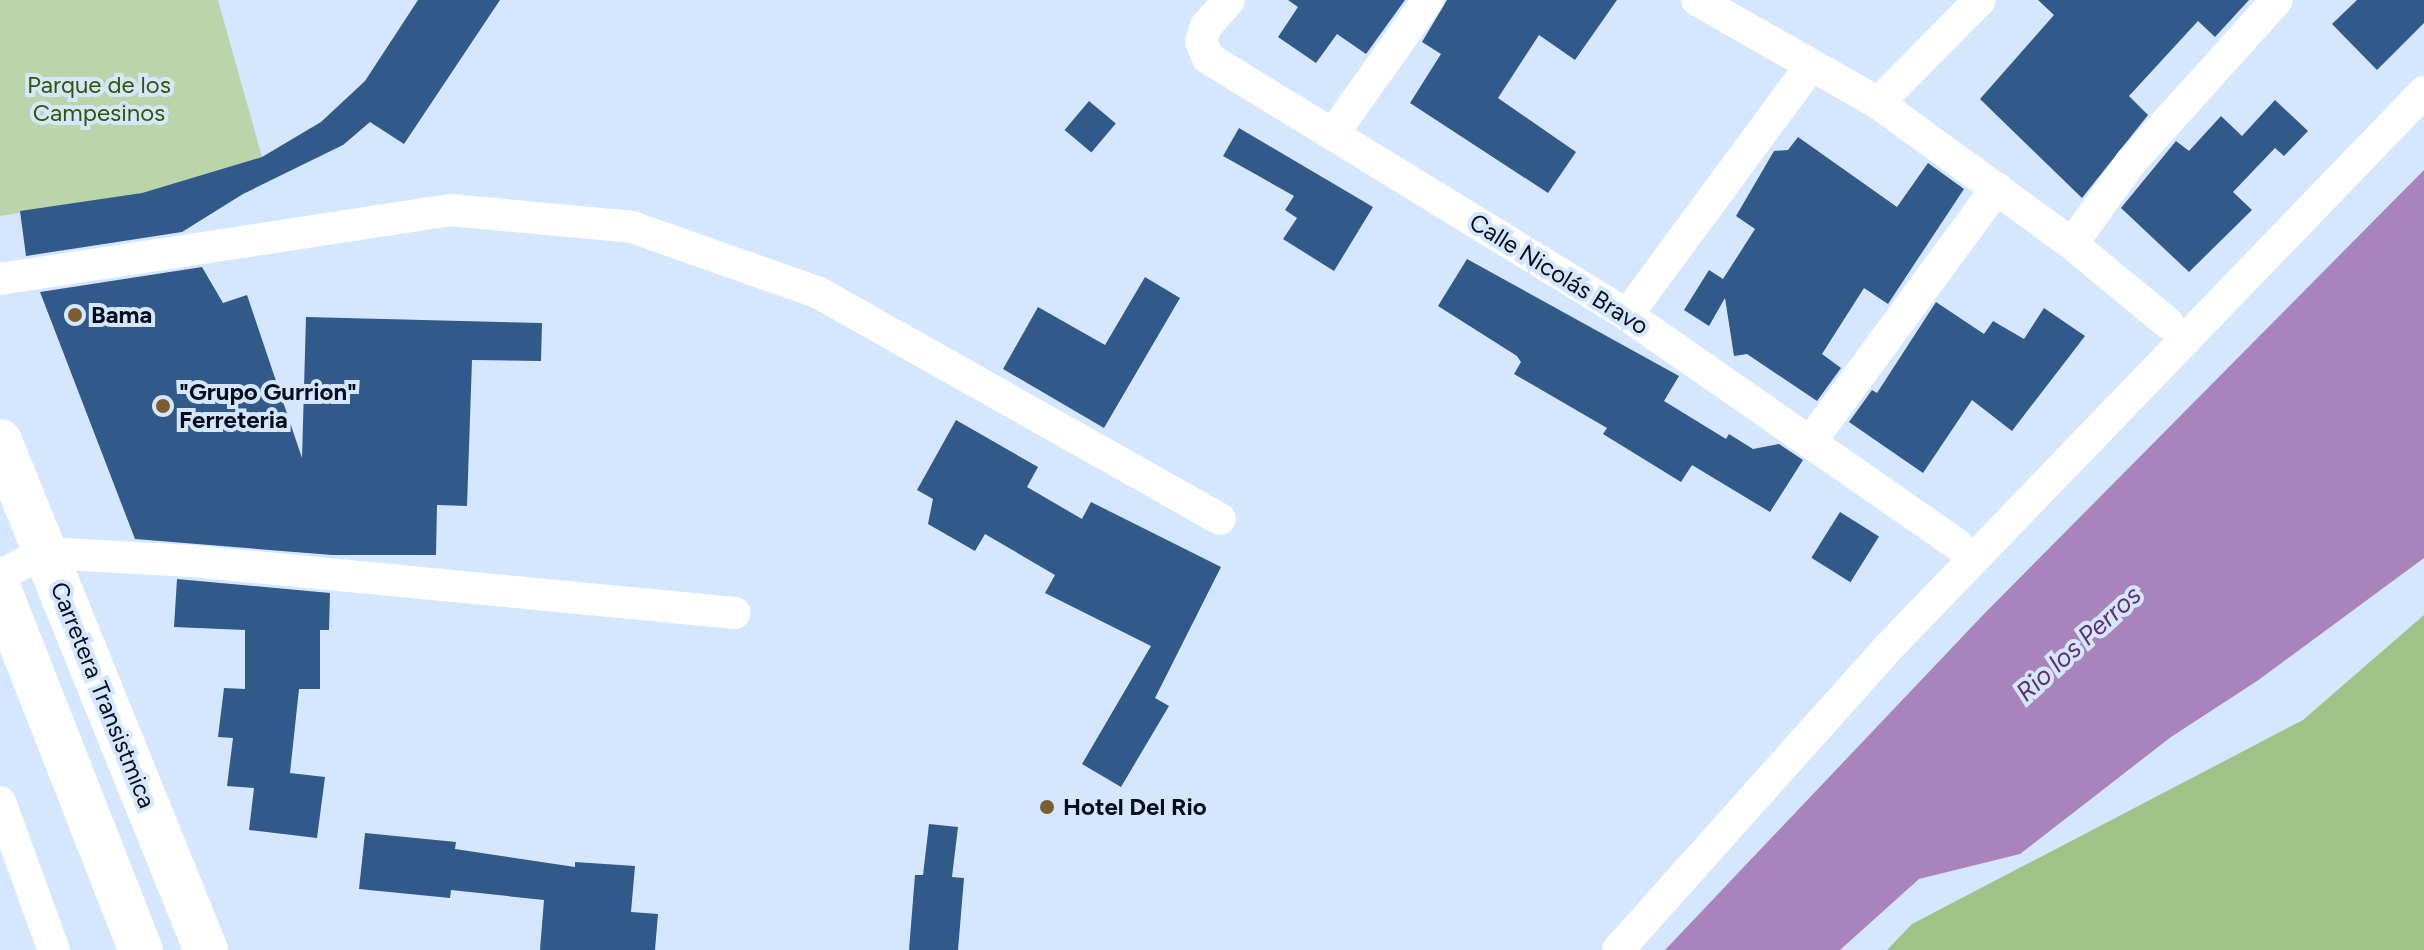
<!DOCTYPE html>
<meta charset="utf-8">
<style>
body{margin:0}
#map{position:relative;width:2424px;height:950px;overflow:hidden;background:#d5e7fe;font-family:Figtree,sans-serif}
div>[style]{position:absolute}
.green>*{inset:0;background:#bad5aa}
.forest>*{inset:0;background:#9ec387}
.water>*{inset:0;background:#a984bc}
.building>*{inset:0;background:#315989;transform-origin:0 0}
.street>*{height:32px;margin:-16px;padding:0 16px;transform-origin:16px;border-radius:16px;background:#fff}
.primary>*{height:44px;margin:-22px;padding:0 22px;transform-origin:22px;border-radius:22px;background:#fff}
.dots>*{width:22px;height:22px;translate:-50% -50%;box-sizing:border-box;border:4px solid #d5e7fe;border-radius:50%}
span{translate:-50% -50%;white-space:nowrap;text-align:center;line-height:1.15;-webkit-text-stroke:8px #d5e7fe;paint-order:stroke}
.park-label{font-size:24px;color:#2e5900}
.street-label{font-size:24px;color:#010e21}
.poi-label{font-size:24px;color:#010e21;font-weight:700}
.left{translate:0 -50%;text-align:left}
.water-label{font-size:26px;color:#5f3075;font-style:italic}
</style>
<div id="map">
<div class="green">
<i style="clip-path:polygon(0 0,218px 0,262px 157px,142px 193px,0 216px)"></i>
</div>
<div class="forest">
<i style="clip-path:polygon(2424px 615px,2424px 950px,1887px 950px,1912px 924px,2303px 720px)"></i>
</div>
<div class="water">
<i style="clip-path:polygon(2424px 170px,2424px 558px,2257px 681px,2171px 737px,2020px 854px,1919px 879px,1840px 950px,1665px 950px,1983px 615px)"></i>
</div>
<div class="building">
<i style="clip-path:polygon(418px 0,500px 0,404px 144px,370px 122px,343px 145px,243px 194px,182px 232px,26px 256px,20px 211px,142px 193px,262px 157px,321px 122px,365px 81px)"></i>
<i style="clip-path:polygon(1288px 0,1405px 0,1366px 54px,1337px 34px,1316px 63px,1278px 37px,1298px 7px)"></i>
<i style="clip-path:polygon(1447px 0,1617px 0,1575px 60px,1539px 35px,1498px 98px,1576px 152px,1548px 193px,1410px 103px,1441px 54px,1422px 42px)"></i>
<i style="clip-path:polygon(2038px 0,2249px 0,2215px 37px,2198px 21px,2129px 96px,2148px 115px,2082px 198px,1980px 99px,2054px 15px)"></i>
<i style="clip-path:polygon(2357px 0,2424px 0,2424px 23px,2377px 70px,2332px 24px)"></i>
<i style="clip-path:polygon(2275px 100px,2308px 131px,2284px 156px,2275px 148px,2233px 192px,2252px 210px,2189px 272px,2121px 208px,2176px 141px,2189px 151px,2221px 116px,2242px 136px)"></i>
<i style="left:1089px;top:101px;width:35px;height:38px;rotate:40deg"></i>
<i style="clip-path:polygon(1239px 128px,1373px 207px,1334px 271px,1283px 239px,1297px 218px,1285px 210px,1294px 196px,1223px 156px)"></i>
<i style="clip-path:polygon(1798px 137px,1897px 207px,1928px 163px,1964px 189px,1888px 304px,1864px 288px,1822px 354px,1841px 368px,1817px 401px,1747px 354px,1734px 356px,1725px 298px,1709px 326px,1684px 310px,1709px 270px,1723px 279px,1755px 229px,1736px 216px,1774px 151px,1788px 150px)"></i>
<i style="clip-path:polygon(1467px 259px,1679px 376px,1664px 401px,1726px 439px,1729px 434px,1753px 449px,1779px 444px,1803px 460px,1770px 512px,1692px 465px,1681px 482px,1603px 434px,1607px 428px,1514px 374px,1521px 362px,1517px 356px,1438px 306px)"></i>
<i style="clip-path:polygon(202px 267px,223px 303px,247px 295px,302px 458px,306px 317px,542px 323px,541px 361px,472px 360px,467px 506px,437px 505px,436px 555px,332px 555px,135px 539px,40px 292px)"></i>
<i style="clip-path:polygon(1145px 277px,1180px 298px,1104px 428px,1003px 369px,1038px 307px,1105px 345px)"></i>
<i style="clip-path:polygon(1936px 302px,1984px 334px,1993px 321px,2024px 339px,2044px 308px,2085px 336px,2012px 431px,1972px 400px,1923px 473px,1849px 422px,1872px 390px,1877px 393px)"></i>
<i style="clip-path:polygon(956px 420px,1038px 467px,1027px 487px,1082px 519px,1091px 502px,1221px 567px,1155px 698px,1169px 706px,1121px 787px,1082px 764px,1151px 646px,1045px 593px,1055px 575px,985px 534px,975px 551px,928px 524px,933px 499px,917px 490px)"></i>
<i style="left:1840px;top:512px;width:46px;height:54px;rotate:32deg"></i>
<i style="clip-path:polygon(177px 579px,330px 593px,329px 630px,320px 630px,320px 689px,299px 689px,290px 773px,325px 777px,317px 838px,249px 830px,254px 788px,227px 786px,233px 738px,218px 737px,224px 688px,245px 689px,245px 630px,174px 627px)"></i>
<i style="clip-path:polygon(929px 824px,958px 827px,952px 877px,964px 878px,958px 950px,909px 950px,915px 875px,923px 875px)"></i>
<i style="clip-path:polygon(365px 833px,456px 842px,455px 849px,575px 867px,575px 862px,635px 866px,631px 912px,658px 914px,655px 950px,540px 950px,544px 900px,451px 890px,450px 898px,359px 889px)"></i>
</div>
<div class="street">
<i style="left:1229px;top:0;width:35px;rotate:131deg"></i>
<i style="left:1206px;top:26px;width:16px;rotate:108deg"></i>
<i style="left:1201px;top:41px;width:18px;rotate:68deg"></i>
<i style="left:1208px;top:58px;width:492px;rotate:31.5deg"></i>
<i style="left:1627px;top:315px;width:402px;rotate:34.8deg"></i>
<i style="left:1697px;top:0;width:208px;rotate:29.6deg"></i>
<i style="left:1878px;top:103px;width:240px;rotate:36deg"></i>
<i style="left:2072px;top:244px;width:101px;rotate:-54.3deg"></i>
<i style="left:2131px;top:162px;width:218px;rotate:-48deg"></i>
<i style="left:1878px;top:103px;width:145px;rotate:-45.3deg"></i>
<i style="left:1333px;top:134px;width:164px;rotate:-54.7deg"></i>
<i style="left:2072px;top:244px;width:124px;rotate:39.5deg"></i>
<i style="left:0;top:279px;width:455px;rotate:-8.7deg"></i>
<i style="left:450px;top:210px;width:183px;rotate:5.3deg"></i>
<i style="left:632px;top:227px;width:198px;rotate:19.4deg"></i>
<i style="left:819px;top:293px;width:460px;rotate:29.4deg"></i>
<i style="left:1627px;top:315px;width:310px;rotate:-53.6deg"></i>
<i style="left:1811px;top:441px;width:314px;rotate:-53.7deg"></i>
<i style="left:0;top:575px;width:50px;rotate:-26.1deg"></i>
<i style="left:45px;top:553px;width:147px;rotate:3.1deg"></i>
<i style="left:192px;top:561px;width:545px;rotate:5.47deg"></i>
<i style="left:0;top:802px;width:158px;rotate:70deg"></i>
<i style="left:1618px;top:950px;width:402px;rotate:-48.2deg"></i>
<i style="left:1886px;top:650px;width:775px;rotate:-46.05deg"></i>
</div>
<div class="primary">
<i style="left:0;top:441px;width:549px;rotate:67.97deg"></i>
<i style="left:0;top:591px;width:386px;rotate:68.6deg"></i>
</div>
<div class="dots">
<i style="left:75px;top:315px;background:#7c5d31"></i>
<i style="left:163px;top:406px;background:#7c5d31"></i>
<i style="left:1047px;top:807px;background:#7c5d31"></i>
</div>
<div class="park-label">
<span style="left:99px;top:99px">Parque de los<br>Campesinos</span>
</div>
<div class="street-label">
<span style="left:1559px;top:274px;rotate:32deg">Calle Nicolás Bravo</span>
<span style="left:103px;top:695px;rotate:68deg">Carretera Transistmica</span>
</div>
<div class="poi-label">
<span class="left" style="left:91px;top:315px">Bama</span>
<span class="left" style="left:179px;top:406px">"Grupo Gurrion"<br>Ferreteria</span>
<span class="left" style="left:1063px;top:807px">Hotel Del Rio</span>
</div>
<div class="water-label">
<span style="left:2079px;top:644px;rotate:-42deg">Rio los Perros</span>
</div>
</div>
